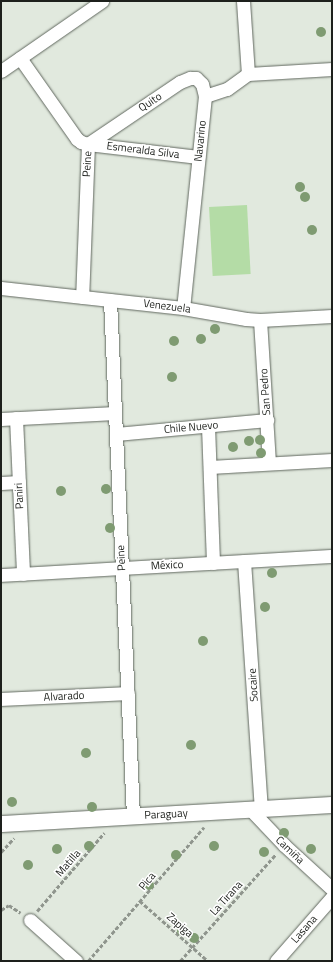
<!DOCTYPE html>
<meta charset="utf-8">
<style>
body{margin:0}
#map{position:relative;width:333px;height:962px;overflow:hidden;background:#e1e9de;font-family:"Titillium Web",sans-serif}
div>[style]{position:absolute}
.green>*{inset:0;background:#b4dca6;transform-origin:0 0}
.path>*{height:2.5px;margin-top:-1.25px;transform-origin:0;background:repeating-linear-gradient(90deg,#8f958d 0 4px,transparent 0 6px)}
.roads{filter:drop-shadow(0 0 1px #61685f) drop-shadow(0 0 1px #61685f)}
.minor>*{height:13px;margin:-6.5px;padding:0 6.5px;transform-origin:6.5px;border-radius:6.5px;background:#fff}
.tertiary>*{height:16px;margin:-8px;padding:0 8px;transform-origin:8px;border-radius:8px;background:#fff}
.trees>*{width:10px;height:10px;margin:-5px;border-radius:50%;background:#7f9b72}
span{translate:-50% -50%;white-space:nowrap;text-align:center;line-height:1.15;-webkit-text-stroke:3px #fff;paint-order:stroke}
.street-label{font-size:11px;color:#1d201c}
.frame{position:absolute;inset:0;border:2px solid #1d201c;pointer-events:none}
</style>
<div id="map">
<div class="green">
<i style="left:247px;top:205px;width:69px;height:38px;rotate:87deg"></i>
</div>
<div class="path">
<i style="left:1px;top:852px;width:19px;rotate:-47deg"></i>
<i style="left:140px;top:901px;width:91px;rotate:41.4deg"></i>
<i style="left:1px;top:910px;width:9px;rotate:-32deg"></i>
<i style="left:9px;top:905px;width:14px;rotate:34deg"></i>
<i style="left:37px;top:911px;width:103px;rotate:-49.3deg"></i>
<i style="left:88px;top:961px;width:177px;rotate:-49.1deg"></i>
<i style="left:180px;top:961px;width:144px;rotate:-48.1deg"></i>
</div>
<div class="roads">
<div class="minor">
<i style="left:243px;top:1px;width:73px;rotate:86.1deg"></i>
<i style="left:20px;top:58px;width:99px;rotate:54.9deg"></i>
<i style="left:77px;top:139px;width:5px;rotate:37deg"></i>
<i style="left:81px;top:142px;width:7px;rotate:16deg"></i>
<i style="left:88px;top:144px;width:153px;rotate:92.2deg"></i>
<i style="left:1px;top:71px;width:123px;rotate:-34.7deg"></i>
<i style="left:248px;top:74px;width:84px;rotate:-3.4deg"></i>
<i style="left:205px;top:96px;width:23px;rotate:-18deg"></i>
<i style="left:227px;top:89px;width:26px;rotate:-36deg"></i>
<i style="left:88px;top:144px;width:111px;rotate:-34deg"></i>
<i style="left:180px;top:82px;width:11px;rotate:-22deg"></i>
<i style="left:190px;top:78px;width:6px"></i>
<i style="left:196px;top:78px;width:8px;rotate:45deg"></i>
<i style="left:202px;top:84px;width:12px;rotate:76deg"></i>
<i style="left:205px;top:96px;width:213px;rotate:95.9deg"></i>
<i style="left:88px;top:144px;width:111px;rotate:6.7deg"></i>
<i style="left:1px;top:288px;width:183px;rotate:6.3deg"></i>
<i style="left:183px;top:308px;width:64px;rotate:9.9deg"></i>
<i style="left:246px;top:319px;width:14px;rotate:4deg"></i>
<i style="left:260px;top:320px;width:72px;rotate:-3.2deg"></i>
<i style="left:110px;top:300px;width:517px;rotate:87.45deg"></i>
<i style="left:260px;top:320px;width:143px;rotate:86.4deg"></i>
<i style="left:16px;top:418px;width:156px;rotate:87.4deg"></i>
<i style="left:1px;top:419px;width:114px;rotate:-3deg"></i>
<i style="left:208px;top:426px;width:137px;rotate:87.9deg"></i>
<i style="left:116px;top:434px;width:152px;rotate:-5.3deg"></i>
<i style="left:210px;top:467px;width:122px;rotate:-3.3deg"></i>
<i style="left:1px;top:483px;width:18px;rotate:-3deg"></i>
<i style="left:244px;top:561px;width:249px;rotate:86.1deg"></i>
<i style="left:1px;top:575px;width:332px;rotate:-3.3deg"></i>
<i style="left:1px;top:699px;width:127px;rotate:-2.7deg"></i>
<i style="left:250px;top:809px;width:50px;rotate:46.6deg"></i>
<i style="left:284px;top:845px;width:65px;rotate:42.5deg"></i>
<i style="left:30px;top:920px;width:62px;rotate:41.7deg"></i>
<i style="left:276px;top:961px;width:85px;rotate:-48.8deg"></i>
</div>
<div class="tertiary">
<i style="left:1px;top:824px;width:332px;rotate:-3.3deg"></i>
</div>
</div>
<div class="trees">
<i style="left:321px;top:32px"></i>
<i style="left:300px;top:187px"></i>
<i style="left:305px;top:197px"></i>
<i style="left:312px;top:230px"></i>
<i style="left:215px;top:329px"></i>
<i style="left:201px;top:339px"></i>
<i style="left:174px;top:341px"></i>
<i style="left:172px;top:377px"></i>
<i style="left:260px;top:440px"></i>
<i style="left:249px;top:441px"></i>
<i style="left:233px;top:447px"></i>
<i style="left:261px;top:453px"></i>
<i style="left:106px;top:489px"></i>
<i style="left:61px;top:491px"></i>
<i style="left:110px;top:528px"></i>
<i style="left:272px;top:573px"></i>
<i style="left:265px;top:607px"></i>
<i style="left:203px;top:641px"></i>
<i style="left:191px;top:745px"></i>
<i style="left:86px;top:753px"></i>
<i style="left:12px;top:802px"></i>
<i style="left:92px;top:807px"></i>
<i style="left:284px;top:833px"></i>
<i style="left:89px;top:846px"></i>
<i style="left:214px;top:846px"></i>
<i style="left:57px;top:849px"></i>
<i style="left:311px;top:849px"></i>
<i style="left:264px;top:852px"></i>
<i style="left:176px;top:855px"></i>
<i style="left:28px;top:865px"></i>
<i style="left:149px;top:885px"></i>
<i style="left:182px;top:931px"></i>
<i style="left:194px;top:938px"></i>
</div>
<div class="street-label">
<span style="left:150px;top:102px;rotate:-34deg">Quito</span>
<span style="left:200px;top:141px;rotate:-84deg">Navarino</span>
<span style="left:143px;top:150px;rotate:7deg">Esmeralda Silva</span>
<span style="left:87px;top:164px;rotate:-87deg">Peine</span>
<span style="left:167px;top:306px;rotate:7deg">Venezuela</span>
<span style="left:265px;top:392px;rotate:-94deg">San Pedro</span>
<span style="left:191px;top:427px;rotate:-5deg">Chile Nuevo</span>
<span style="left:19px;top:496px;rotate:-93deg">Paniri</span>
<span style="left:121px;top:558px;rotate:-93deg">Peine</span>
<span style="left:167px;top:565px;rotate:-3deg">México</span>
<span style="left:253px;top:685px;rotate:-94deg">Socaire</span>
<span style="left:64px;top:696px;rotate:-3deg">Alvarado</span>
<span style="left:166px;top:814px;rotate:-3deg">Paraguay</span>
<span style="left:290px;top:850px;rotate:44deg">Camiña</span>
<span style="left:68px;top:863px;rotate:-49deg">Matilla</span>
<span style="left:147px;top:881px;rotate:-50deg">Pica</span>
<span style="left:226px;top:898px;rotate:-48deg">La Tirana</span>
<span style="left:180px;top:925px;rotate:41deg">Zapiga</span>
<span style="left:304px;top:929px;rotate:-49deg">Lasana</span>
</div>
<div class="frame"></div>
</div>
